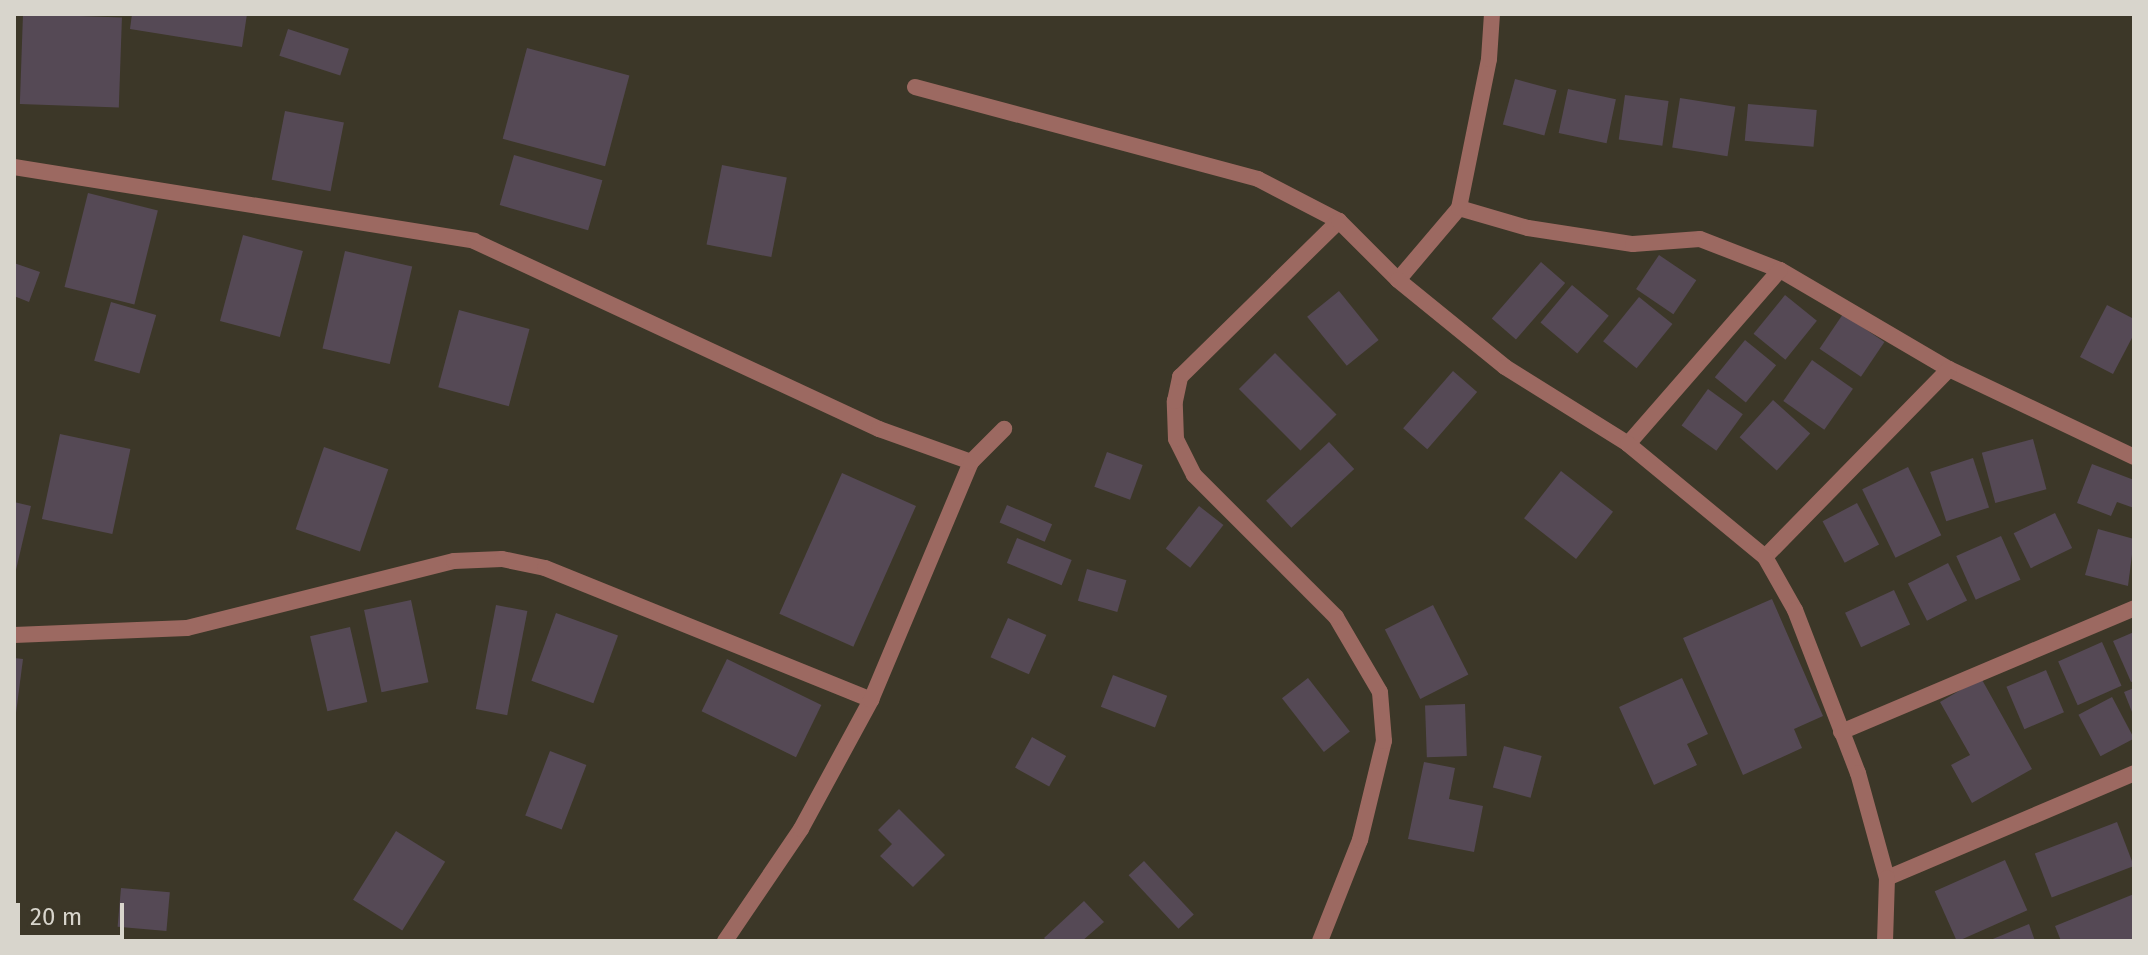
<!DOCTYPE html>
<style>
body{margin:0}
#map{position:relative;width:2148px;height:955px;overflow:hidden;background:#3c3728;font-family:"Fira Sans",sans-serif}
div>[style]{position:absolute}
.building>*{inset:0;background:#554955;transform-origin:0 0}
.minor>*{height:16px;margin:-8px;padding:0 8px;transform-origin:8px;border-radius:8px;background:#9c6961}
span{translate:-50% -50%;white-space:nowrap;text-align:center;line-height:1.15;-webkit-text-stroke:7px #3c3728;paint-order:stroke}
.frame{position:absolute;inset:0;border:16px solid #d8d5cc;pointer-events:none}
.scale{position:absolute;left:16px;top:903px;width:108px;height:36px;box-sizing:border-box;border:4px solid #d8d5cc;border-top:0;padding-left:10px;font-size:24px;line-height:28px;white-space:nowrap;color:#d8d5cc;-webkit-text-stroke:6px #3c3728;paint-order:stroke}
</style>
<div id="map">
<div class="building">
<i style="left:23px;top:14px;width:99px;height:90px;rotate:2deg"></i>
<i style="clip-path:polygon(132px 14px,247px 14px,242px 47px,130px 29px)"></i>
<i style="left:288px;top:29px;width:64px;height:28px;rotate:18deg"></i>
<i style="left:527px;top:48px;width:106px;height:94px;rotate:15deg"></i>
<i style="left:1515px;top:79px;width:43px;height:47px;rotate:15deg"></i>
<i style="left:1568px;top:89px;width:49px;height:45px;rotate:12deg"></i>
<i style="left:1625px;top:95px;width:44px;height:45px;rotate:8deg"></i>
<i style="left:1680px;top:98px;width:56px;height:50px;rotate:9deg"></i>
<i style="left:1748px;top:104px;width:69px;height:37px;rotate:5deg"></i>
<i style="left:285px;top:111px;width:60px;height:70px;rotate:11deg"></i>
<i style="left:514px;top:155px;width:92px;height:52px;rotate:16deg"></i>
<i style="left:722px;top:165px;width:66px;height:81px;rotate:11deg"></i>
<i style="left:88px;top:193px;width:72px;height:97px;rotate:14deg"></i>
<i style="left:243px;top:235px;width:62px;height:89px;rotate:15deg"></i>
<i style="left:345px;top:251px;width:69px;height:100px;rotate:13deg"></i>
<i style="left:1659px;top:255px;width:45px;height:41px;rotate:34deg"></i>
<i style="left:1541px;top:262px;width:32px;height:75px;rotate:41deg"></i>
<i style="clip-path:polygon(14px 263px,40px 272px,29px 302px,14px 296px)"></i>
<i style="left:1572px;top:285px;width:48px;height:49px;rotate:40deg"></i>
<i style="left:1339px;top:291px;width:63px;height:41px;rotate:51deg"></i>
<i style="left:1785px;top:295px;width:41px;height:50px;rotate:39deg"></i>
<i style="left:1639px;top:297px;width:43px;height:57px;rotate:39deg"></i>
<i style="left:111px;top:302px;width:47px;height:61px;rotate:16deg"></i>
<i style="clip-path:polygon(2107px 305px,2134px 319px,2134px 334px,2113px 374px,2080px 357px)"></i>
<i style="left:459px;top:310px;width:73px;height:80px;rotate:15deg"></i>
<i style="left:1843px;top:314px;width:50px;height:42px;rotate:34deg"></i>
<i style="left:1745px;top:340px;width:40px;height:48px;rotate:39deg"></i>
<i style="left:1275px;top:353px;width:87px;height:51px;rotate:45deg"></i>
<i style="left:1812px;top:360px;width:50px;height:50px;rotate:35deg"></i>
<i style="left:1453px;top:371px;width:32px;height:76px;rotate:41deg"></i>
<i style="left:1708px;top:389px;width:43px;height:45px;rotate:36deg"></i>
<i style="left:1773px;top:400px;width:50px;height:50px;rotate:42deg"></i>
<i style="left:60px;top:434px;width:72px;height:87px;rotate:12deg"></i>
<i style="left:2033px;top:439px;width:52px;height:53px;rotate:75deg"></i>
<i style="left:1329px;top:442px;width:37px;height:86px;rotate:47deg"></i>
<i style="left:324px;top:447px;width:68px;height:87px;rotate:19deg"></i>
<i style="left:1107px;top:452px;width:38px;height:37px;rotate:20deg"></i>
<i style="left:1973px;top:458px;width:52px;height:45px;rotate:72deg"></i>
<i style="clip-path:polygon(2092px 464px,2134px 480px,2134px 508px,2117px 502px,2111px 516px,2077px 503px)"></i>
<i style="left:1908px;top:467px;width:76px;height:51px;rotate:64deg"></i>
<i style="left:1561px;top:471px;width:66px;height:60px;rotate:38deg"></i>
<i style="left:842px;top:473px;width:81px;height:154px;rotate:24deg"></i>
<i style="clip-path:polygon(14px 502px,31px 506px,15px 574px,14px 574px)"></i>
<i style="left:1857px;top:503px;width:47px;height:39px;rotate:62deg"></i>
<i style="left:1007px;top:505px;width:49px;height:19px;rotate:23deg"></i>
<i style="left:1199px;top:506px;width:31px;height:54px;rotate:38deg"></i>
<i style="left:2055px;top:513px;width:39px;height:46px;rotate:64deg"></i>
<i style="clip-path:polygon(2098px 529px,2134px 539px,2128px 586px,2085px 575px)"></i>
<i style="left:2001px;top:536px;width:48px;height:49px;rotate:66deg"></i>
<i style="left:1017px;top:538px;width:59px;height:27px;rotate:22deg"></i>
<i style="left:1948px;top:563px;width:42px;height:45px;rotate:63deg"></i>
<i style="left:1087px;top:569px;width:41px;height:33px;rotate:16deg"></i>
<i style="left:1894px;top:590px;width:38px;height:54px;rotate:65deg"></i>
<i style="clip-path:polygon(1772px 599px,1823px 716px,1794px 729px,1802px 748px,1743px 775px,1683px 638px)"></i>
<i style="left:411px;top:600px;width:84px;height:48px;rotate:78deg"></i>
<i style="left:496px;top:605px;width:32px;height:106px;rotate:11deg"></i>
<i style="left:1433px;top:605px;width:78px;height:54px;rotate:63deg"></i>
<i style="left:556px;top:613px;width:66px;height:72px;rotate:20deg"></i>
<i style="left:1008px;top:618px;width:42px;height:43px;rotate:24deg"></i>
<i style="left:350px;top:627px;width:77px;height:41px;rotate:77deg"></i>
<i style="clip-path:polygon(2134px 632px,2134px 681px,2131px 682px,2113px 641px)"></i>
<i style="left:2102px;top:642px;width:48px;height:48px;rotate:66deg"></i>
<i style="clip-path:polygon(14px 658px,23px 659px,16px 713px,14px 713px)"></i>
<i style="left:727px;top:659px;width:105px;height:58px;rotate:26deg"></i>
<i style="left:2046px;top:670px;width:46px;height:43px;rotate:67deg"></i>
<i style="left:1113px;top:675px;width:58px;height:34px;rotate:21deg"></i>
<i style="left:1308px;top:678px;width:68px;height:33px;rotate:52deg"></i>
<i style="clip-path:polygon(1682px 678px,1708px 734px,1687px 744px,1697px 765px,1654px 785px,1619px 707px)"></i>
<i style="clip-path:polygon(1981px 678px,2032px 769px,1972px 803px,1951px 765px,1970px 755px,1940px 702px)"></i>
<i style="clip-path:polygon(2134px 688px,2134px 717px,2124px 692px)"></i>
<i style="left:2112px;top:697px;width:47px;height:38px;rotate:62deg"></i>
<i style="left:1465px;top:704px;width:52px;height:40px;rotate:88deg"></i>
<i style="left:1032px;top:737px;width:39px;height:35px;rotate:29deg"></i>
<i style="left:1504px;top:746px;width:39px;height:43px;rotate:15deg"></i>
<i style="left:550px;top:751px;width:39px;height:69px;rotate:21deg"></i>
<i style="clip-path:polygon(1424px 762px,1455px 768px,1449px 799px,1483px 806px,1474px 852px,1408px 839px)"></i>
<i style="clip-path:polygon(899px 809px,945px 855px,913px 887px,880px 856px,892px 844px,878px 830px)"></i>
<i style="left:2117px;top:822px;width:47px;height:88px;rotate:69deg"></i>
<i style="left:396px;top:831px;width:58px;height:81px;rotate:32deg"></i>
<i style="left:2005px;top:860px;width:55px;height:77px;rotate:66deg"></i>
<i style="left:1144px;top:861px;width:73px;height:21px;rotate:47deg"></i>
<i style="left:121px;top:888px;width:49px;height:39px;rotate:5deg"></i>
<i style="clip-path:polygon(2134px 894px,2134px 941px,2061px 941px,2055px 926px)"></i>
<i style="clip-path:polygon(1084px 901px,1104px 922px,1082px 941px,1047px 941px,1044px 938px)"></i>
<i style="clip-path:polygon(2029px 924px,2035px 941px,1988px 941px)"></i>
</div>
<div class="minor">
<i style="left:915px;top:87px;width:355px;rotate:15deg"></i>
<i style="left:1258px;top:179px;width:91px;rotate:27.4deg"></i>
<i style="left:14px;top:167px;width:466px;rotate:9.1deg"></i>
<i style="left:474px;top:241px;width:447px;rotate:24.9deg"></i>
<i style="left:879px;top:429px;width:98px;rotate:19.7deg"></i>
<i style="left:1459px;top:208px;width:72px;rotate:16.2deg"></i>
<i style="left:1528px;top:228px;width:106px;rotate:8.7deg"></i>
<i style="left:1633px;top:244px;width:67px;rotate:-4.3deg"></i>
<i style="left:1700px;top:239px;width:86px;rotate:21.2deg"></i>
<i style="left:1780px;top:270px;width:196px;rotate:30.4deg"></i>
<i style="left:1949px;top:369px;width:205px;rotate:25.4deg"></i>
<i style="left:1398px;top:280px;width:94px;rotate:-49.7deg"></i>
<i style="left:1459px;top:208px;width:152px;rotate:-78.6deg"></i>
<i style="left:1489px;top:59px;width:45px;rotate:-86.2deg"></i>
<i style="left:1628px;top:444px;width:231px;rotate:-48.9deg"></i>
<i style="left:1765px;top:557px;width:263px;rotate:-45.6deg"></i>
<i style="left:14px;top:635px;width:173px;rotate:-2.3deg"></i>
<i style="left:187px;top:628px;width:275px;rotate:-14.1deg"></i>
<i style="left:454px;top:561px;width:48px;rotate:-2.4deg"></i>
<i style="left:502px;top:559px;width:44px;rotate:11.8deg"></i>
<i style="left:545px;top:568px;width:352px;rotate:22deg"></i>
<i style="left:1841px;top:732px;width:318px;rotate:-22.9deg"></i>
<i style="left:1887px;top:878px;width:268px;rotate:-23deg"></i>
<i style="left:725px;top:941px;width:135px;rotate:-55.8deg"></i>
<i style="left:801px;top:829px;width:147px;rotate:-61.5deg"></i>
<i style="left:871px;top:700px;width:258px;rotate:-67.2deg"></i>
<i style="left:971px;top:462px;width:47px;rotate:-45deg"></i>
<i style="left:1320px;top:941px;width:109px;rotate:-68.4deg"></i>
<i style="left:1360px;top:840px;width:102px;rotate:-76.4deg"></i>
<i style="left:1384px;top:741px;width:49px;rotate:-94.7deg"></i>
<i style="left:1380px;top:692px;width:87px;rotate:-120.4deg"></i>
<i style="left:1336px;top:617px;width:201px;rotate:-135deg"></i>
<i style="left:1194px;top:475px;width:40px;rotate:-116.6deg"></i>
<i style="left:1176px;top:439px;width:38px;rotate:-92deg"></i>
<i style="left:1175px;top:401px;width:25px;rotate:-78deg"></i>
<i style="left:1180px;top:377px;width:223px;rotate:-44.5deg"></i>
<i style="left:1339px;top:221px;width:83px;rotate:45deg"></i>
<i style="left:1398px;top:280px;width:138px;rotate:39.1deg"></i>
<i style="left:1505px;top:367px;width:145px;rotate:32deg"></i>
<i style="left:1628px;top:444px;width:178px;rotate:39.5deg"></i>
<i style="left:1765px;top:557px;width:61px;rotate:60.5deg"></i>
<i style="left:1795px;top:610px;width:175px;rotate:68.9deg"></i>
<i style="left:1858px;top:773px;width:109px;rotate:74.6deg"></i>
<i style="left:1887px;top:878px;width:63px;rotate:91.8deg"></i>
</div>
<div class="frame"></div>
<div class="scale">20 m</div>
</div>
